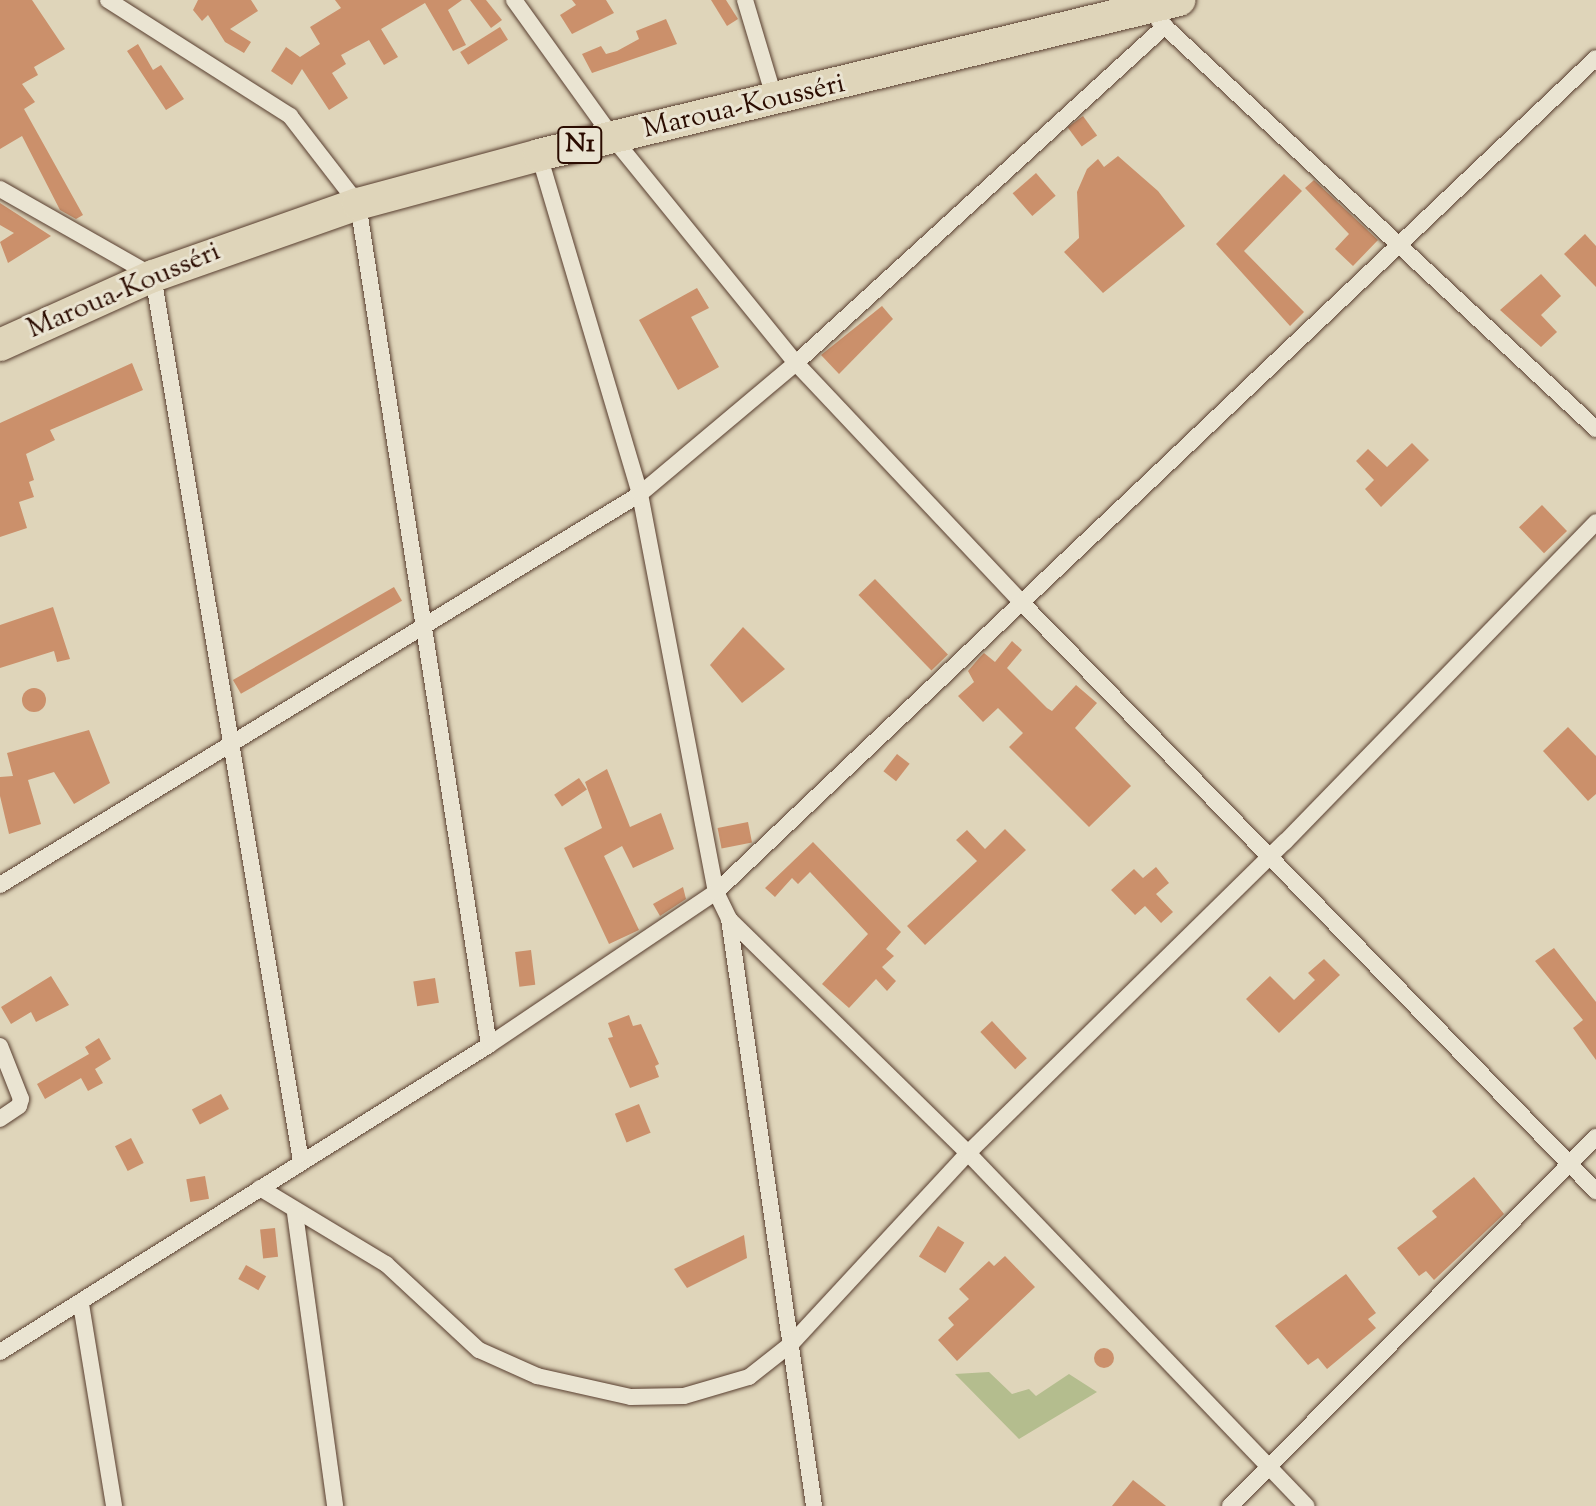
<!DOCTYPE html>
<meta charset="utf-8">
<style>
body{margin:0}
#map{position:relative;width:1596px;height:1506px;overflow:hidden;background:#dfd5ba;font-family:"Sorts Mill Goudy",serif}
div>[style]{position:absolute}
.green>*{inset:0;background:#b4bd8e}
.building>*{inset:0;background:#cb906b;transform-origin:0 0}
.round{border-radius:50%}
.roads{filter:drop-shadow(0 0 2px #583e2f) drop-shadow(0 0 2px #583e2f)}
.street>*{height:16px;margin:-8px;padding:0 8px;transform-origin:8px;border-radius:8px;background:#eae4d2}
.highway>*{height:32px;margin:-16px;padding:0 16px;transform-origin:16px;border-radius:16px;background:#dfd5ba}
span{translate:-50% -50%;white-space:nowrap;text-align:center;line-height:1.15;-webkit-text-stroke:6px #eae4d2;paint-order:stroke}
.shield-label span{padding:2px 6px;background:#eae4d2;border:2px solid;border-radius:6px;-webkit-text-stroke-width:0}
.shield-label{font-size:26px;color:#2b0c01;font-weight:700}
.street-label{font-size:28px;color:#2b0c01}
</style>
<div id="map">
<div class="green">
<i style="clip-path:polygon(989px 1372px,1012px 1394px,1029px 1389px,1036px 1396px,1069px 1374px,1097px 1392px,1019px 1439px,955px 1374px)"></i>
</div>
<div class="building">
<i style="clip-path:polygon(0 0,32px 0,65px 49px,34px 67px,38px 75px,22px 84px,35px 102px,24px 109px,83px 215px,76px 219px,60px 210px,22px 136px,0 149px)"></i>
<i style="clip-path:polygon(198px 0,251px 0,258px 11px,230px 29px,251px 42px,244px 53px,225px 42px,208px 15px,202px 21px,193px 10px)"></i>
<i style="clip-path:polygon(335px 0,462px 0,448px 10px,466px 45px,453px 51px,425px 3px,381px 29px,398px 57px,384px 65px,369px 40px,341px 55px,346px 64px,332px 73px,348px 98px,329px 110px,302px 69px,292px 85px,271px 71px,286px 47px,300px 57px,320px 44px,310px 27px,341px 8px)"></i>
<i style="clip-path:polygon(470px 0,486px 0,502px 20px,491px 28px)"></i>
<i style="clip-path:polygon(572px 0,606px 0,614px 13px,572px 34px,560px 15px,576px 5px)"></i>
<i style="clip-path:polygon(711px 0,726px 0,738px 19px,727px 26px)"></i>
<i style="clip-path:polygon(666px 19px,677px 44px,592px 73px,582px 54px,601px 46px,606px 54px,617px 51px,639px 39px,636px 31px)"></i>
<i style="left:500px;top:27px;width:15px;height:47px;rotate:58deg"></i>
<i style="clip-path:polygon(138px 44px,153px 70px,161px 65px,184px 99px,166px 110px,127px 51px)"></i>
<i style="left:1083px;top:116px;width:24px;height:19px;rotate:54deg"></i>
<i style="clip-path:polygon(1118px 156px,1158px 191px,1185px 226px,1103px 293px,1064px 252px,1079px 238px,1077px 192px,1087px 169px,1098px 159px,1104px 167px)"></i>
<i style="left:1036px;top:173px;width:30px;height:31px;rotate:49deg"></i>
<i style="clip-path:polygon(1284px 174px,1302px 191px,1244px 251px,1304px 312px,1290px 326px,1216px 244px)"></i>
<i style="clip-path:polygon(1314px 180px,1378px 240px,1353px 266px,1335px 249px,1349px 234px,1305px 188px)"></i>
<i style="clip-path:polygon(0 203px,48px 234px,51px 236px,8px 263px,0 242px,14px 233px,0 225px)"></i>
<i style="clip-path:polygon(1585px 234px,1596px 246px,1596px 287px,1564px 254px)"></i>
<i style="clip-path:polygon(1541px 274px,1561px 296px,1541px 315px,1557px 332px,1541px 347px,1500px 310px)"></i>
<i style="clip-path:polygon(697px 288px,709px 308px,691px 317px,719px 367px,678px 390px,639px 320px)"></i>
<i style="clip-path:polygon(882px 306px,893px 319px,839px 374px,821px 355px)"></i>
<i style="clip-path:polygon(132px 363px,143px 390px,50px 430px,55px 440px,26px 454px,34px 480px,29px 482px,34px 497px,19px 502px,27px 528px,0 537px,0 423px)"></i>
<i style="clip-path:polygon(1412px 443px,1429px 460px,1381px 507px,1365px 489px,1374px 480px,1356px 461px,1368px 449px,1387px 467px)"></i>
<i style="left:1542px;top:505px;width:36px;height:32px;rotate:46deg"></i>
<i style="left:875px;top:579px;width:105px;height:23px;rotate:46deg"></i>
<i style="left:394px;top:587px;width:16px;height:186px;rotate:60deg"></i>
<i style="clip-path:polygon(53px 607px,70px 659px,57px 662px,54px 651px,0 668px,0 625px)"></i>
<i style="clip-path:polygon(743px 627px,785px 669px,742px 703px,710px 665px)"></i>
<i style="clip-path:polygon(1012px 641px,1022px 650px,1007px 668px,1047px 708px,1052px 711px,1076px 685px,1097px 703px,1075px 728px,1131px 786px,1089px 827px,1009px 747px,1023px 733px,998px 708px,983px 722px,958px 696px,974px 682px,968px 671px,980px 657px,984px 653px,995px 662px)"></i>
<i class="round" style="left:22px;top:688px;width:24px;height:24px"></i>
<i style="clip-path:polygon(1568px 727px,1596px 756px,1596px 794px,1588px 801px,1543px 751px)"></i>
<i style="clip-path:polygon(89px 730px,110px 783px,74px 804px,54px 772px,28px 780px,41px 824px,9px 834px,0 796px,0 777px,13px 776px,7px 753px)"></i>
<i style="left:897px;top:754px;width:16px;height:22px;rotate:38deg"></i>
<i style="clip-path:polygon(607px 769px,630px 827px,661px 813px,674px 849px,633px 868px,622px 846px,604px 856px,639px 930px,609px 944px,564px 848px,602px 828px,585px 782px)"></i>
<i style="left:579px;top:778px;width:14px;height:30px;rotate:56deg"></i>
<i style="left:748px;top:822px;width:21px;height:31px;rotate:79deg"></i>
<i style="clip-path:polygon(1005px 829px,1026px 850px,925px 945px,907px 926px,977px 861px,956px 840px,967px 830px,985px 849px)"></i>
<i style="clip-path:polygon(813px 842px,901px 932px,886px 949px,894px 956px,882px 967px,896px 981px,887px 991px,876px 979px,849px 1008px,822px 984px,868px 934px,810px 872px,798px 884px,792px 878px,775px 897px,765px 888px)"></i>
<i style="clip-path:polygon(1156px 867px,1169px 883px,1156px 894px,1173px 912px,1161px 923px,1145px 906px,1135px 915px,1111px 890px,1134px 869px,1143px 878px)"></i>
<i style="clip-path:polygon(683px 887px,686px 899px,660px 916px,653px 904px)"></i>
<i style="clip-path:polygon(1554px 948px,1596px 1002px,1596px 1060px,1573px 1028px,1583px 1020px,1535px 961px)"></i>
<i style="left:531px;top:950px;width:35px;height:16px;rotate:83deg"></i>
<i style="clip-path:polygon(1324px 959px,1340px 975px,1279px 1033px,1246px 999px,1270px 976px,1294px 1000px,1315px 980px,1308px 973px)"></i>
<i style="clip-path:polygon(51px 976px,69px 1005px,36px 1022px,31px 1012px,11px 1024px,1px 1007px)"></i>
<i style="left:435px;top:978px;width:25px;height:22px;rotate:81deg"></i>
<i style="clip-path:polygon(629px 1015px,633px 1026px,641px 1024px,659px 1064px,655px 1066px,659px 1077px,630px 1088px,608px 1038px,613px 1037px,608px 1023px)"></i>
<i style="left:992px;top:1021px;width:51px;height:16px;rotate:47deg"></i>
<i style="clip-path:polygon(99px 1038px,111px 1059px,95px 1069px,103px 1083px,88px 1091px,81px 1078px,45px 1099px,37px 1084px,89px 1054px,85px 1047px)"></i>
<i style="left:221px;top:1094px;width:17px;height:33px;rotate:62deg"></i>
<i style="left:639px;top:1104px;width:31px;height:26px;rotate:68deg"></i>
<i style="left:131px;top:1138px;width:28px;height:18px;rotate:63deg"></i>
<i style="left:205px;top:1176px;width:23px;height:19px;rotate:80deg"></i>
<i style="clip-path:polygon(1474px 1177px,1504px 1214px,1434px 1280px,1426px 1271px,1419px 1276px,1397px 1248px,1437px 1217px,1432px 1211px)"></i>
<i style="left:938px;top:1226px;width:31px;height:36px;rotate:32deg"></i>
<i style="left:275px;top:1228px;width:29px;height:15px;rotate:84deg"></i>
<i style="clip-path:polygon(744px 1235px,747px 1258px,687px 1288px,674px 1269px)"></i>
<i style="clip-path:polygon(1005px 1256px,1035px 1287px,957px 1361px,938px 1340px,954px 1325px,948px 1318px,969px 1299px,959px 1289px,989px 1261px,994px 1266px)"></i>
<i style="left:246px;top:1265px;width:23px;height:16px;rotate:29deg"></i>
<i style="clip-path:polygon(1346px 1274px,1376px 1313px,1368px 1319px,1376px 1328px,1327px 1369px,1318px 1358px,1308px 1365px,1275px 1326px)"></i>
<i class="round" style="left:1094px;top:1348px;width:20px;height:20px"></i>
<i style="clip-path:polygon(1133px 1480px,1166px 1506px,1112px 1506px)"></i>
</div>
<div class="roads">
<div class="street">
<i style="left:108px;top:0;width:216px;rotate:32.5deg"></i>
<i style="left:290px;top:116px;width:111px;rotate:52.3deg"></i>
<i style="left:358px;top:204px;width:851px;rotate:81.15deg"></i>
<i style="left:514px;top:0;width:170px;rotate:54.3deg"></i>
<i style="left:613px;top:138px;width:290px;rotate:50.9deg"></i>
<i style="left:796px;top:363px;width:327px;rotate:46.7deg"></i>
<i style="left:1020px;top:601px;width:825px;rotate:45.69deg"></i>
<i style="left:745px;top:0;width:104px;rotate:73.3deg"></i>
<i style="left:1159px;top:21px;width:598px;rotate:43.03deg"></i>
<i style="left:539px;top:155px;width:354px;rotate:73.4deg"></i>
<i style="left:640px;top:494px;width:405px;rotate:79.2deg"></i>
<i style="left:716px;top:892px;width:30px;rotate:64deg"></i>
<i style="left:729px;top:919px;width:334px;rotate:44.4deg"></i>
<i style="left:968px;top:1153px;width:489px;rotate:46.2deg"></i>
<i style="left:0;top:189px;width:176px;rotate:29.6deg"></i>
<i style="left:153px;top:276px;width:897px;rotate:80.51deg"></i>
<i style="left:0;top:885px;width:750px;rotate:-31.42deg"></i>
<i style="left:640px;top:494px;width:204px;rotate:-40deg"></i>
<i style="left:796px;top:363px;width:500px;rotate:-42.4deg"></i>
<i style="left:729px;top:919px;width:593px;rotate:81.76deg"></i>
<i style="left:0;top:1046px;width:57px;rotate:68.4deg"></i>
<i style="left:21px;top:1099px;width:7px;rotate:106deg"></i>
<i style="left:19px;top:1106px;width:23px;rotate:146deg"></i>
<i style="left:260px;top:1188px;width:147px;rotate:31.1deg"></i>
<i style="left:386px;top:1264px;width:127px;rotate:42.8deg"></i>
<i style="left:479px;top:1350px;width:64px;rotate:24.1deg"></i>
<i style="left:537px;top:1376px;width:96px;rotate:12.6deg"></i>
<i style="left:631px;top:1397px;width:53px;rotate:-1.1deg"></i>
<i style="left:684px;top:1396px;width:68px;rotate:-16.3deg"></i>
<i style="left:749px;top:1377px;width:55px;rotate:-38.3deg"></i>
<i style="left:792px;top:1343px;width:259px;rotate:-47.2deg"></i>
<i style="left:968px;top:1153px;width:444px;rotate:-44.5deg"></i>
<i style="left:1285px;top:842px;width:446px;rotate:-45.8deg"></i>
<i style="left:295px;top:1213px;width:296px;rotate:82.2deg"></i>
<i style="left:81px;top:1304px;width:205px;rotate:80.7deg"></i>
<i style="left:0;top:1352px;width:577px;rotate:-32.12deg"></i>
<i style="left:489px;top:1045px;width:274px;rotate:-34deg"></i>
<i style="left:716px;top:892px;width:1212px;rotate:-43.46deg"></i>
<i style="left:1230px;top:1506px;width:520px;rotate:-45.23deg"></i>
</div>
<div class="highway">
<i style="left:0;top:345px;width:168px;rotate:-24.3deg"></i>
<i style="left:153px;top:276px;width:217px;rotate:-19.4deg"></i>
<i style="left:358px;top:204px;width:188px;rotate:-15.1deg"></i>
<i style="left:539px;top:155px;width:659px;rotate:-13.61deg"></i>
</div>
</div>
<div class="shield-label">
<span style="left:580px;top:145px">N1</span>
</div>
<div class="street-label">
<span style="left:744px;top:107px;rotate:-13deg">Maroua-Kousséri</span>
<span style="left:124px;top:291px;rotate:-23deg">Maroua-Kousséri</span>
</div>
</div>
